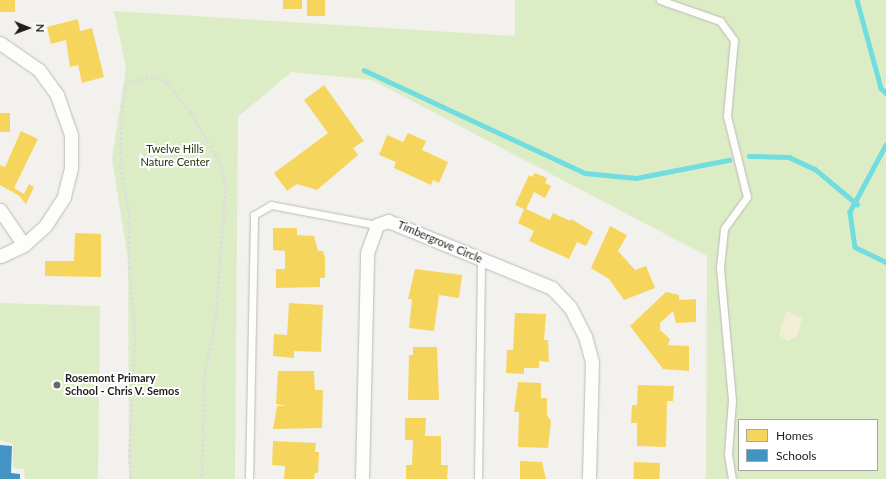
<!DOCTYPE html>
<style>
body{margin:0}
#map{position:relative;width:886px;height:479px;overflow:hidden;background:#f3f1ee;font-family:Lato,sans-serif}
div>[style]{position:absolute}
.green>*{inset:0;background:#dcedc6}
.sand>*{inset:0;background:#f2edd6}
.homes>*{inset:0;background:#f6d55c;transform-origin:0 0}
.schools>*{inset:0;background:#4393c3}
.stream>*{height:4.5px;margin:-2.25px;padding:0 2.25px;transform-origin:2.25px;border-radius:2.25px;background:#71dddf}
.path>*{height:2.5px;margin-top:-1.25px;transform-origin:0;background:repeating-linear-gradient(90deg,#dddddb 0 3px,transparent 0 5px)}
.roads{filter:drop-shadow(0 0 1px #bbbab8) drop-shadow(0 0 1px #bbbab8)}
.service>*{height:7px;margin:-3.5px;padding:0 3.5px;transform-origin:3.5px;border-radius:3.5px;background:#fdfdfc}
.minor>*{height:13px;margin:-6.5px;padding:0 6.5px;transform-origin:6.5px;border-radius:6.5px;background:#fdfdfc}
.dots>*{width:11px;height:11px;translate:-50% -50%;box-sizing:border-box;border:2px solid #fff;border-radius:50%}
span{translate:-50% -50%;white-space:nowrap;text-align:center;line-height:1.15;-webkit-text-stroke:4px #fff;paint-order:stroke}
.park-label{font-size:11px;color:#23320d}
.street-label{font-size:11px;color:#1f1e1c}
.poi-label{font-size:11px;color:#1f1e1c;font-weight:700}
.left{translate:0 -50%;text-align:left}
.legend{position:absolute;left:738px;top:419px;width:140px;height:52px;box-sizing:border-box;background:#fff;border:1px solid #a5a5a4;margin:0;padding:5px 7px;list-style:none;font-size:12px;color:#1f1e1c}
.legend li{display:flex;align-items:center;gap:8px;height:20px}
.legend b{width:20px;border:1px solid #a5a5a4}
.north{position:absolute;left:8px;top:8px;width:40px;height:40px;-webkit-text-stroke:3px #fff;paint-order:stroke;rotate:91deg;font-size:11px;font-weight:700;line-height:16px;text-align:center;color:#1f1e1c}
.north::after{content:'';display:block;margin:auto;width:14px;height:18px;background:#1f1e1c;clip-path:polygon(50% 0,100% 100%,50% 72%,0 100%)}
</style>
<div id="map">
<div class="green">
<i style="clip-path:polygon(evenodd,515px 0,886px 0,886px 479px,706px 479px,707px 256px,372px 80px,291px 72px,238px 117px,235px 479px,129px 479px,128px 260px,112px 159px,126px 68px,114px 11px,515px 36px,515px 0,739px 420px,877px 420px,877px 470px,739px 470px,739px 420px)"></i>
<i style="clip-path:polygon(0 303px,100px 306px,98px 479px,25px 479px,24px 469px,13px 468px,13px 444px,0 440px)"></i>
</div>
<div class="sand">
<i style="clip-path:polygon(787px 311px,802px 318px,797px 336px,788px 341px,779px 335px)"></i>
</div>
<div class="homes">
<i style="left:0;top:0;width:15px;height:12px"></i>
<i style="left:283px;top:0;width:19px;height:9px"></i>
<i style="left:307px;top:0;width:18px;height:16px"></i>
<i style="clip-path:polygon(78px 19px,80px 31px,92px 28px,104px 77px,82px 83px,78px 65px,70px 67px,66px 40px,51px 44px,47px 27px)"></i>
<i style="clip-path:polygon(324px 85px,364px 141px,353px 148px,358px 155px,317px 190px,297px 184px,287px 191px,274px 173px,328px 133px,304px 100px)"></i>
<i style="left:0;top:113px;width:10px;height:19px"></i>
<i style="clip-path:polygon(21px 131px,38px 139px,14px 188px,24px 194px,29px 184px,34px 187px,26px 204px,18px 195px,0 185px,0 165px,5px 167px)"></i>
<i style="clip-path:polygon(408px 133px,426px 141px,422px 150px,448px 162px,439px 183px,433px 180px,431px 185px,394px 168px,396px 162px,379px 155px,387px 135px,403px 142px)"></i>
<i style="clip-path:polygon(535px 173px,547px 178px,545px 183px,551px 186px,545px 198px,534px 192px,526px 209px,550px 220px,553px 213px,570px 221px,571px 219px,593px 232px,586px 246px,577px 242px,569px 259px,529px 241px,534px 231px,518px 223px,524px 209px,515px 205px,529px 175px,532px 177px)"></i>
<i style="clip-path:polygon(610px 226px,627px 235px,618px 251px,635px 270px,646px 266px,655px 288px,624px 300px,609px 279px,591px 268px)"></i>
<i style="clip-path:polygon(273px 228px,297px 228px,297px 235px,314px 236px,318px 251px,323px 251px,325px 258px,325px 278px,320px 278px,320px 287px,276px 288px,276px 269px,285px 269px,285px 251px,273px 250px)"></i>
<i style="clip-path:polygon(75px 233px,101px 234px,101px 277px,45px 276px,45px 261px,74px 261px)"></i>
<i style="clip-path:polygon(415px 269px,462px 275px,459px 298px,439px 295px,434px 331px,409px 328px,412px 299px,408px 299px)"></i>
<i style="clip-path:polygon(666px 292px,679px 295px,679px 300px,696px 299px,696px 322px,676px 323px,673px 311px,660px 323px,660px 330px,670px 339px,668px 345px,689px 346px,689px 371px,663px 369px,630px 326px)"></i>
<i style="clip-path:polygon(289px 303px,323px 305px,321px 352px,294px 351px,294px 358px,273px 356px,274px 334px,287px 335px)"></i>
<i style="clip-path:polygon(515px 313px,546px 314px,544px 340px,548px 340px,549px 362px,539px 361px,539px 368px,524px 368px,524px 374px,506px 373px,507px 350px,513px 350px)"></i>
<i style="clip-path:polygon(413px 347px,437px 347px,439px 400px,408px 400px,409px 355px,413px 355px)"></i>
<i style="clip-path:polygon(278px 371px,314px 371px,315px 390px,323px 390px,322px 428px,273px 429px,277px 406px,286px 406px,276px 404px)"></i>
<i style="clip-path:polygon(518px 382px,541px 383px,541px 398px,547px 398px,547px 415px,551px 421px,548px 448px,518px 447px,519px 412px,514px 412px)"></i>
<i style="clip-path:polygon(638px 385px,674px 386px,673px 401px,667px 401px,666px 447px,637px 446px,637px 423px,631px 423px,632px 405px,637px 405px)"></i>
<i style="clip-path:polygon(405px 418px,426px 418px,425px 436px,441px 436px,441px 465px,448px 465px,447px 479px,406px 479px,406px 465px,412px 465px,413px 440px,405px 440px)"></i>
<i style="clip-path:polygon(273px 441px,316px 443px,315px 452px,319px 452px,318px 473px,315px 473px,314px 479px,284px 479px,285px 466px,272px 465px)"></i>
<i style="clip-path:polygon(520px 461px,542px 462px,546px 479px,520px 479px)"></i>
<i style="left:634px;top:462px;width:26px;height:17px;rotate:2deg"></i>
</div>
<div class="schools">
<i style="clip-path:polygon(0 445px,12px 446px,11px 473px,20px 474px,20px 479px,0 479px)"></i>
</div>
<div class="stream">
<i style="left:857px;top:0;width:91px;rotate:74.7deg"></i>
<i style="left:881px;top:88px;width:7px;rotate:45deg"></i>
<i style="left:364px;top:70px;width:244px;rotate:25deg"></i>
<i style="left:585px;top:173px;width:51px;rotate:5.6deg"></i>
<i style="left:636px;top:178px;width:95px;rotate:-11deg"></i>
<i style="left:886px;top:145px;width:76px;rotate:118.2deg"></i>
<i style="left:850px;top:212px;width:35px;rotate:82deg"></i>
<i style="left:855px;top:247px;width:34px;rotate:26deg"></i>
<i style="left:749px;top:156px;width:40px;rotate:1.4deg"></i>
<i style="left:789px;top:157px;width:29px;rotate:25deg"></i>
<i style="left:815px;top:169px;width:55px;rotate:39.8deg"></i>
</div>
<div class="path">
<i style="left:131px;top:479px;width:22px;rotate:-95deg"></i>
<i style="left:129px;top:457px;width:122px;rotate:-87.2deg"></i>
<i style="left:135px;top:335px;width:66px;rotate:-95.2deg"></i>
<i style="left:129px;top:269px;width:55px;rotate:-90deg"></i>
<i style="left:129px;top:214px;width:45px;rotate:-100.3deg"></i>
<i style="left:121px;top:170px;width:52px;rotate:-90deg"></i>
<i style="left:121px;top:118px;width:34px;rotate:-82deg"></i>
<i style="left:126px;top:84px;width:25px;rotate:-18deg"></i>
<i style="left:150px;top:76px;width:18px;rotate:19deg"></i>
<i style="left:167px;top:82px;width:37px;rotate:52deg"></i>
<i style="left:190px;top:111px;width:58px;rotate:59.9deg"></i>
<i style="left:219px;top:161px;width:26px;rotate:74deg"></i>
<i style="left:226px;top:186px;width:132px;rotate:94.3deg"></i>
<i style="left:216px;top:318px;width:57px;rotate:101.1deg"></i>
<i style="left:205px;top:374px;width:105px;rotate:91.6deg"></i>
</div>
<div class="roads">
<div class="service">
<i style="left:660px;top:0;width:64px;rotate:19.3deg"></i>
<i style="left:720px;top:21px;width:24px;rotate:54deg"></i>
<i style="left:734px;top:40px;width:76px;rotate:95.3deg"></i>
<i style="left:727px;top:116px;width:83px;rotate:76.1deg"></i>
<i style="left:747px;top:197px;width:39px;rotate:126deg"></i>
<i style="left:724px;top:229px;width:39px;rotate:96deg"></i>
<i style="left:720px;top:268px;width:133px;rotate:84.8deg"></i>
<i style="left:732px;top:400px;width:54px;rotate:94.2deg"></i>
<i style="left:728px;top:454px;width:25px;rotate:81deg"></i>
<i style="left:249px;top:479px;width:264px;rotate:-88.9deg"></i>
<i style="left:254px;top:215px;width:20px;rotate:-30deg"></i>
<i style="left:271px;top:205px;width:108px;rotate:10.7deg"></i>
<i style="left:478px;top:479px;width:219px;rotate:-89.2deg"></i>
</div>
<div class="minor">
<i style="left:0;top:43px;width:47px;rotate:34.7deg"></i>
<i style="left:39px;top:70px;width:31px;rotate:54deg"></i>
<i style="left:57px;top:95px;width:42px;rotate:70.7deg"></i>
<i style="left:71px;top:135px;width:33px;rotate:90deg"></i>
<i style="left:71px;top:168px;width:30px;rotate:104deg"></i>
<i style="left:64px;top:197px;width:35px;rotate:123deg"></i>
<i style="left:45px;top:226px;width:28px;rotate:138deg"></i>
<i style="left:24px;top:245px;width:26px;rotate:155deg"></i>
<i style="left:0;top:210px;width:42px;rotate:55.6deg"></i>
<i style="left:362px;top:479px;width:226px;rotate:-88.7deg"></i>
<i style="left:367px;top:253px;width:30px;rotate:-70deg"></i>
<i style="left:377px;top:225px;width:12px;rotate:-20deg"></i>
<i style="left:388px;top:221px;width:177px;rotate:22.2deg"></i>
<i style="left:552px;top:288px;width:26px;rotate:47deg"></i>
<i style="left:570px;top:307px;width:33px;rotate:63deg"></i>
<i style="left:585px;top:336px;width:27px;rotate:75deg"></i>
<i style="left:592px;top:362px;width:117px;rotate:91.5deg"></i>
</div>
</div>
<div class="dots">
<i style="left:57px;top:385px;background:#696866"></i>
</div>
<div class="park-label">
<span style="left:175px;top:156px">Twelve Hills<br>Nature Center</span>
</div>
<div class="street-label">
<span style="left:440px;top:242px;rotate:23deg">Timbergrove Circle</span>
</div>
<div class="poi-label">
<span class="left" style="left:65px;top:385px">Rosemont Primary<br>School - Chris V. Semos</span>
</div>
<ul class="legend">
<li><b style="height:11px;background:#f6d55c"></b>Homes</li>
<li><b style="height:11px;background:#4393c3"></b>Schools</li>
</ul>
<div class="north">N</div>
</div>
